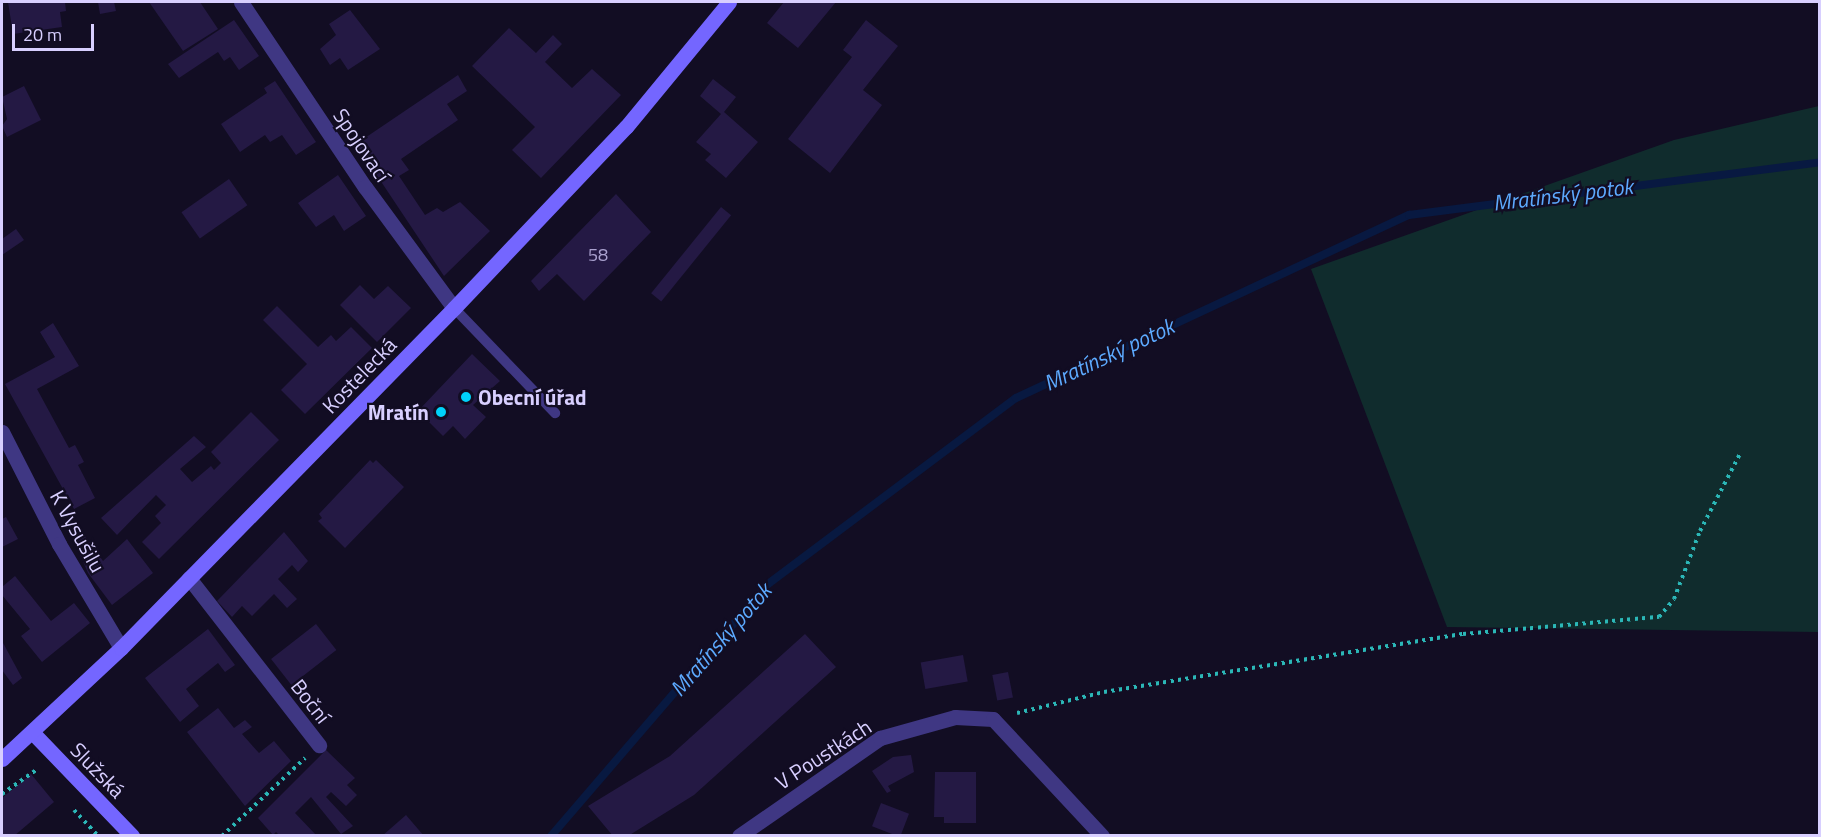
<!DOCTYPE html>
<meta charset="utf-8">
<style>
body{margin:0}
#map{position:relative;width:1821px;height:837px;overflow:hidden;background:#120d23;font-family:"Titillium Web",sans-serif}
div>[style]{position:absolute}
.green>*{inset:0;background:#102c2d}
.stream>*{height:8px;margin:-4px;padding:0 4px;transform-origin:4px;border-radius:4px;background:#081941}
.building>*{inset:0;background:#241944;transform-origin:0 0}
.path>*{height:4px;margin-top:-2px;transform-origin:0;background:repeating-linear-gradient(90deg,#2bb7b7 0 3px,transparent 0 7.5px)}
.lane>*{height:10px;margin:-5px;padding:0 5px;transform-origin:5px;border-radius:5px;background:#3f3783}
.street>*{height:15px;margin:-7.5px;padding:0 7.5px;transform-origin:7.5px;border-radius:7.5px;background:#3f3783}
.secondary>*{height:15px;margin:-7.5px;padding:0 7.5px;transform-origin:7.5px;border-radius:7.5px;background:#7466ff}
.dots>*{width:16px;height:16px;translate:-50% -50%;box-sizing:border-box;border:3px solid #120d23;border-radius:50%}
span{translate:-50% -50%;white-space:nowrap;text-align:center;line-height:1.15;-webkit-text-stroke:4.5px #120d23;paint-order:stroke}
.number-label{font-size:18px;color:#aba2d0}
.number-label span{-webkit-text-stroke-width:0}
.street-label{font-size:21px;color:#d8cfff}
.poi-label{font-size:21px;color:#d8cfff;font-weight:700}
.left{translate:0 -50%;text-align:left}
.right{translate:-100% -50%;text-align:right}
.water-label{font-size:22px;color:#5daaff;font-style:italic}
.frame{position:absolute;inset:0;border:3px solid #d8cfff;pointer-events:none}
.scale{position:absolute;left:12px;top:24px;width:82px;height:27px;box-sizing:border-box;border:3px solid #d8cfff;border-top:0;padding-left:8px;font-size:18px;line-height:21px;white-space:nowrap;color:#d8cfff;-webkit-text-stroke:4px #120d23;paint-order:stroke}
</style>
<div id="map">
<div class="green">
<i style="clip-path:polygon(1819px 106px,1819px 632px,1447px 627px,1311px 269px,1674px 140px)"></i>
</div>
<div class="stream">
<i style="left:551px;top:836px;width:333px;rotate:-49.3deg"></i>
<i style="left:768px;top:584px;width:310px;rotate:-36.9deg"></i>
<i style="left:1016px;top:398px;width:434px;rotate:-25deg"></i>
<i style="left:1409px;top:215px;width:414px;rotate:-7.3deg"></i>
</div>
<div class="building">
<i style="clip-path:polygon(8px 2px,65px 2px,66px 11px,60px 12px,62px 27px,13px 34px)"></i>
<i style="clip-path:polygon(98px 2px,114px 2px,116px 11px,100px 14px)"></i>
<i style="clip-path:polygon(149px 2px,200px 2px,218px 29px,183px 51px)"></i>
<i style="clip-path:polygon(784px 2px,836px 2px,798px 48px,767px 23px)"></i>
<i style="clip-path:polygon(350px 10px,380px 49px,348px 70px,340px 58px,330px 65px,320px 49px,336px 35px,329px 24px)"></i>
<i style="clip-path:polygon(234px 20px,259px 56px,239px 70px,230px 57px,224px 61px,218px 52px,179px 78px,168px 64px)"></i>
<i style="clip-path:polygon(866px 20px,898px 46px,863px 90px,882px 105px,830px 173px,788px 139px,852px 57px,843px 50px)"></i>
<i style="clip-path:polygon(509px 28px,536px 53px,553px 35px,562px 44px,545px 62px,572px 88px,592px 69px,621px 95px,541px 178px,512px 150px,535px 127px,472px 66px)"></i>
<i style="clip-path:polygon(458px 75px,467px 91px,447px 104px,458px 120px,401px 159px,409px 170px,399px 176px,425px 215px,437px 208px,443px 212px,460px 202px,490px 231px,444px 276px,356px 144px)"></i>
<i style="clip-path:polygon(713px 79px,736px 97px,724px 112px,758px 142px,726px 178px,705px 160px,711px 154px,696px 142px,721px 114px,700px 96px)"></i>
<i style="clip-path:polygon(275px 81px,316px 142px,296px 155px,282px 135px,270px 142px,265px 135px,240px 152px,221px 124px,267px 93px,264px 88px)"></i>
<i style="clip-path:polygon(24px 86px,41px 120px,7px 137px,2px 126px,7px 119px,2px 97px)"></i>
<i style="clip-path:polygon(338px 175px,366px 216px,344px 231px,334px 215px,316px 227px,298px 203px)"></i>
<i style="left:229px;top:179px;width:32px;height:58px;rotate:55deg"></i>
<i style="clip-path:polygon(616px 194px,651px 232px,584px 301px,557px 274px,539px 291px,531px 281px)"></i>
<i style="left:721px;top:207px;width:13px;height:111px;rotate:39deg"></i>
<i style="clip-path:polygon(16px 229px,24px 240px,2px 255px,2px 239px)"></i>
<i style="clip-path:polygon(360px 285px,374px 299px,388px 286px,411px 308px,377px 342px,340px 305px)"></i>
<i style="clip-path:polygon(277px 306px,318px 347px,331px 335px,336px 341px,351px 327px,372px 348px,305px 414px,281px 390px,307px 364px,263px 320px)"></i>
<i style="clip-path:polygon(53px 323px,79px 366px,37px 389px,69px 448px,75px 445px,84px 462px,78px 465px,95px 498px,74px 509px,5px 384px,55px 357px,40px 332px)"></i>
<i style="clip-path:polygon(472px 354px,500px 381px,473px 405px,486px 417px,465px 439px,453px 426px,443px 436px,418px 411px)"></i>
<i style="clip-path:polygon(251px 412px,279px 440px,159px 559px,142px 542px,161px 523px,155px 516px,166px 505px,156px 495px,117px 535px,101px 518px,194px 436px,206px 447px,180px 469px,192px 482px,211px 466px,214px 470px,221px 463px,211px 452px)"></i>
<i style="clip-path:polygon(370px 460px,373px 463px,376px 460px,404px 487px,345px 548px,318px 521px,322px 518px,319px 514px)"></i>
<i style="clip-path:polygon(6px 517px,18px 539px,2px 547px,2px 519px)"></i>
<i style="clip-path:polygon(284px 532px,308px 561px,298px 572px,292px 565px,278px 579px,297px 599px,287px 608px,274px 594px,252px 616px,242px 606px,232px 617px,217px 601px)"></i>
<i style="clip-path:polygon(83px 533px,103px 561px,127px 539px,153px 573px,112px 605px,88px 573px,74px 540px)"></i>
<i style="clip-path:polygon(15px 576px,51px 621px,74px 603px,90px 623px,42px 662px,21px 636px,30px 629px,2px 595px,2px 587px)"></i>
<i style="left:316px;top:624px;width:33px;height:57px;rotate:52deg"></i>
<i style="clip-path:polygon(208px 629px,235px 665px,225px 672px,218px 663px,186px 689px,199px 706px,180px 722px,145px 678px)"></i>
<i style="clip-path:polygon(805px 634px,836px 667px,694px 795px,628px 836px,613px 836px,588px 806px,670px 756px)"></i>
<i style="clip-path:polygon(2px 641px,22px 678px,13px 685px,2px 670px)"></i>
<i style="left:963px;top:655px;width:27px;height:43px;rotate:80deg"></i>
<i style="left:1008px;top:672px;width:26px;height:16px;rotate:79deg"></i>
<i style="clip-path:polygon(218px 708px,234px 728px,245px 720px,252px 727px,242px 734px,259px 753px,274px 741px,291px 761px,245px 806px,187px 732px)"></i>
<i style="clip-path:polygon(326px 750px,355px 778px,347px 785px,357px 795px,346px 806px,331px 792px,326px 797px,353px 826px,341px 834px,311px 797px,295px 813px,317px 836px,280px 836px,276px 832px,273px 835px,258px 818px)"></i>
<i style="clip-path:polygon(911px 755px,914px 772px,888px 786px,891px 791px,887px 793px,872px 771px,893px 757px)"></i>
<i style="clip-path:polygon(935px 772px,976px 772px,976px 823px,944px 823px,944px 817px,934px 817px)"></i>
<i style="clip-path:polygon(31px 774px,54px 802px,14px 836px,2px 836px,2px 798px)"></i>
<i style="left:881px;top:803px;width:30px;height:25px;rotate:21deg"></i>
<i style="clip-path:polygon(406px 815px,424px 836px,382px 836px)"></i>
</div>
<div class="path">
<i style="left:1017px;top:713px;width:89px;rotate:-13.6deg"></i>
<i style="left:1104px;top:692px;width:364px;rotate:-9.2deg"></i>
<i style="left:1463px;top:634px;width:197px;rotate:-5deg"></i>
<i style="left:1659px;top:617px;width:23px;rotate:-50deg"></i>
<i style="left:1674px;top:599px;width:73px;rotate:-69.1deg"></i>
<i style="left:1700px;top:531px;width:89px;rotate:-62.6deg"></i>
<i style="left:2px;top:794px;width:42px;rotate:-35.2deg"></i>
<i style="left:74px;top:810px;width:35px;rotate:47deg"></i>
<i style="left:222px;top:836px;width:114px;rotate:-43.2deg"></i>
</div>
<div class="lane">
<i style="left:454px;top:308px;width:146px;rotate:46.1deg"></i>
</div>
<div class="street">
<i style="left:241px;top:2px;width:223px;rotate:56.2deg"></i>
<i style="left:365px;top:187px;width:150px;rotate:53.7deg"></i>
<i style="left:2px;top:432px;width:126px;rotate:63deg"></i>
<i style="left:59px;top:544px;width:121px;rotate:59.2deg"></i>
<i style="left:189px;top:578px;width:212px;rotate:52.1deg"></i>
<i style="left:739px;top:836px;width:172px;rotate:-34.8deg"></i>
<i style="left:880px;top:738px;width:78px;rotate:-15.6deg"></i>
<i style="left:955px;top:717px;width:38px;rotate:3deg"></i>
<i style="left:993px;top:719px;width:160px;rotate:47deg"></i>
</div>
<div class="secondary">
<i style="left:33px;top:733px;width:143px;rotate:46.1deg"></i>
<i style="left:2px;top:759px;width:163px;rotate:-43deg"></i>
<i style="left:121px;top:648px;width:476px;rotate:-45.6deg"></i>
<i style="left:454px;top:308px;width:250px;rotate:-46.5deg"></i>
<i style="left:626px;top:127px;width:162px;rotate:-50.5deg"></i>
</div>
<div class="dots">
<i style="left:466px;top:397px;background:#00d2fa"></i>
<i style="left:441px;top:412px;background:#00d2fa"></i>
</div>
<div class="number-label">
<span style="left:598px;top:255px">58</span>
</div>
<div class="street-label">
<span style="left:362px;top:145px;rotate:56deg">Spojovací</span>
<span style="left:359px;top:375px;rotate:-46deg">Kostelecká</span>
<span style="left:78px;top:531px;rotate:61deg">K Vysušilu</span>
<span style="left:311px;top:701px;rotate:52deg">Boční</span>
<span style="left:823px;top:754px;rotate:-33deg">V Poustkách</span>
<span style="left:98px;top:770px;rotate:46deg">Služská</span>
</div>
<div class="poi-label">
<span class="left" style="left:478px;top:397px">Obecní úřad</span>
<span class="right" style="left:429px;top:412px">Mratín</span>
</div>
<div class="water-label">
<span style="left:1563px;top:195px;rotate:-7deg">Mratínský potok</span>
<span style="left:1109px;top:355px;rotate:-25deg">Mratínský potok</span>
<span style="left:721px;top:640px;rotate:-49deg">Mratínský potok</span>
</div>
<div class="frame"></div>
<div class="scale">20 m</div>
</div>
